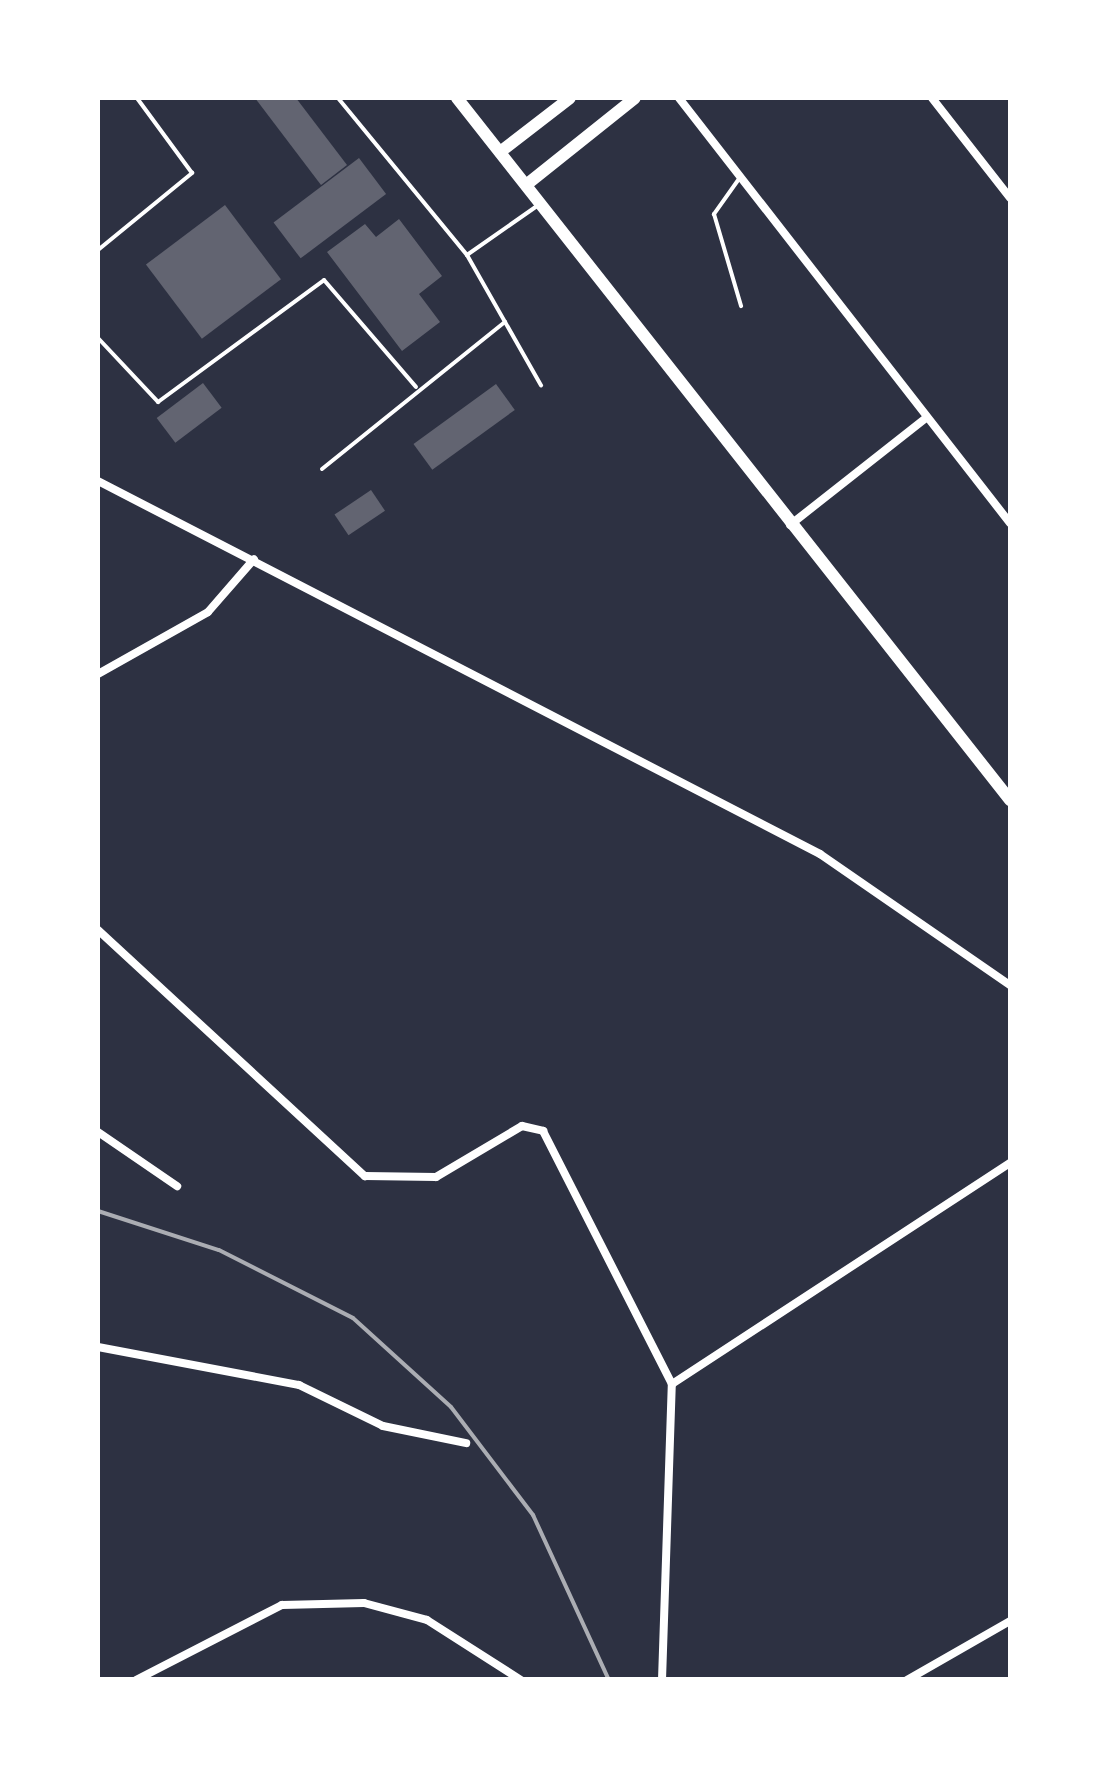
<!DOCTYPE html>
<style>
body{margin:0}
#map{position:relative;width:1108px;height:1777px;overflow:hidden;background:#2d3142;font-family:Commissioner,sans-serif}
div>[style]{position:absolute}
.building>*{inset:0;background:#626471;transform-origin:0 0}
.service>*{height:4px;margin:-2px;padding:0 2px;transform-origin:2px;border-radius:2px;background:#fff}
.minor>*{height:8px;margin:-4px;padding:0 4px;transform-origin:4px;border-radius:4px;background:#fff}
.primary>*{height:12px;margin:-6px;padding:0 6px;transform-origin:6px;border-radius:6px;background:#fff}
.rail>*{height:4px;margin:-2px;padding:0 2px;transform-origin:2px;border-radius:2px;background:#abadb3}
span{translate:-50% -50%;white-space:nowrap;text-align:center;line-height:1.15;-webkit-text-stroke:8px #fff;paint-order:stroke}
.frame{position:absolute;inset:0;border:100px solid #fff;pointer-events:none}
</style>
<div id="map">
<div class="building">
<i style="clip-path:polygon(255px 98px,296px 98px,347px 165px,321px 185px)"></i>
<i style="left:359px;top:158px;width:45px;height:107px;rotate:53deg"></i>
<i style="left:225px;top:205px;width:93px;height:99px;rotate:53deg"></i>
<i style="clip-path:polygon(399px 219px,442px 276px,419px 294px,440px 322px,402px 351px,327px 252px,365px 224px,376px 237px)"></i>
<i style="left:203px;top:383px;width:31px;height:58px;rotate:53deg"></i>
<i style="left:496px;top:384px;width:32px;height:102px;rotate:54deg"></i>
<i style="left:371px;top:490px;width:25px;height:44px;rotate:56deg"></i>
</div>
<div class="service">
<i style="left:338px;top:98px;width:203px;rotate:50.6deg"></i>
<i style="left:467px;top:255px;width:150px;rotate:60.4deg"></i>
<i style="left:741px;top:176px;width:47px;rotate:125.4deg"></i>
<i style="left:714px;top:214px;width:96px;rotate:73.6deg"></i>
<i style="left:98px;top:250px;width:122px;rotate:-39.3deg"></i>
<i style="left:192px;top:173px;width:93px;rotate:-126.3deg"></i>
<i style="left:467px;top:255px;width:85px;rotate:-35deg"></i>
<i style="left:98px;top:338px;width:88px;rotate:46.8deg"></i>
<i style="left:158px;top:402px;width:206px;rotate:-36.3deg"></i>
<i style="left:324px;top:280px;width:141px;rotate:49.3deg"></i>
<i style="left:322px;top:469px;width:235px;rotate:-38.8deg"></i>
</div>
<div class="minor">
<i style="left:679px;top:98px;width:539px;rotate:52.09deg"></i>
<i style="left:932px;top:98px;width:127px;rotate:52deg"></i>
<i style="left:98px;top:481px;width:813px;rotate:27.32deg"></i>
<i style="left:820px;top:854px;width:231px;rotate:34.6deg"></i>
<i style="left:790px;top:525px;width:174px;rotate:-38.2deg"></i>
<i style="left:98px;top:674px;width:126px;rotate:-29.4deg"></i>
<i style="left:208px;top:612px;width:70px;rotate:-49deg"></i>
<i style="left:98px;top:930px;width:363px;rotate:42.7deg"></i>
<i style="left:365px;top:1176px;width:71px;rotate:0.8deg"></i>
<i style="left:436px;top:1177px;width:100px;rotate:-30.7deg"></i>
<i style="left:522px;top:1126px;width:22px;rotate:13deg"></i>
<i style="left:543px;top:1131px;width:284px;rotate:63deg"></i>
<i style="left:98px;top:1132px;width:96px;rotate:34.4deg"></i>
<i style="left:98px;top:1347px;width:205px;rotate:10.7deg"></i>
<i style="left:299px;top:1385px;width:93px;rotate:26deg"></i>
<i style="left:383px;top:1426px;width:85px;rotate:11.6deg"></i>
<i style="left:136px;top:1680px;width:164px;rotate:-27.2deg"></i>
<i style="left:282px;top:1605px;width:82px;rotate:-1.4deg"></i>
<i style="left:364px;top:1603px;width:65px;rotate:15.1deg"></i>
<i style="left:427px;top:1620px;width:112px;rotate:32.6deg"></i>
<i style="left:662px;top:1680px;width:296px;rotate:-88.1deg"></i>
<i style="left:672px;top:1384px;width:404px;rotate:-33.2deg"></i>
<i style="left:907px;top:1680px;width:119px;rotate:-29.8deg"></i>
</div>
<div class="primary">
<i style="left:457px;top:98px;width:894px;rotate:51.77deg"></i>
<i style="left:500px;top:152px;width:88px;rotate:-37.6deg"></i>
<i style="left:526px;top:185px;width:139px;rotate:-38.6deg"></i>
</div>
<div class="rail">
<i style="left:98px;top:1211px;width:127px;rotate:17.9deg"></i>
<i style="left:219px;top:1250px;width:150px;rotate:26.9deg"></i>
<i style="left:353px;top:1318px;width:132px;rotate:42.2deg"></i>
<i style="left:451px;top:1407px;width:136px;rotate:52.8deg"></i>
<i style="left:533px;top:1515px;width:182px;rotate:65.3deg"></i>
</div>
<div class="frame"></div>
</div>
